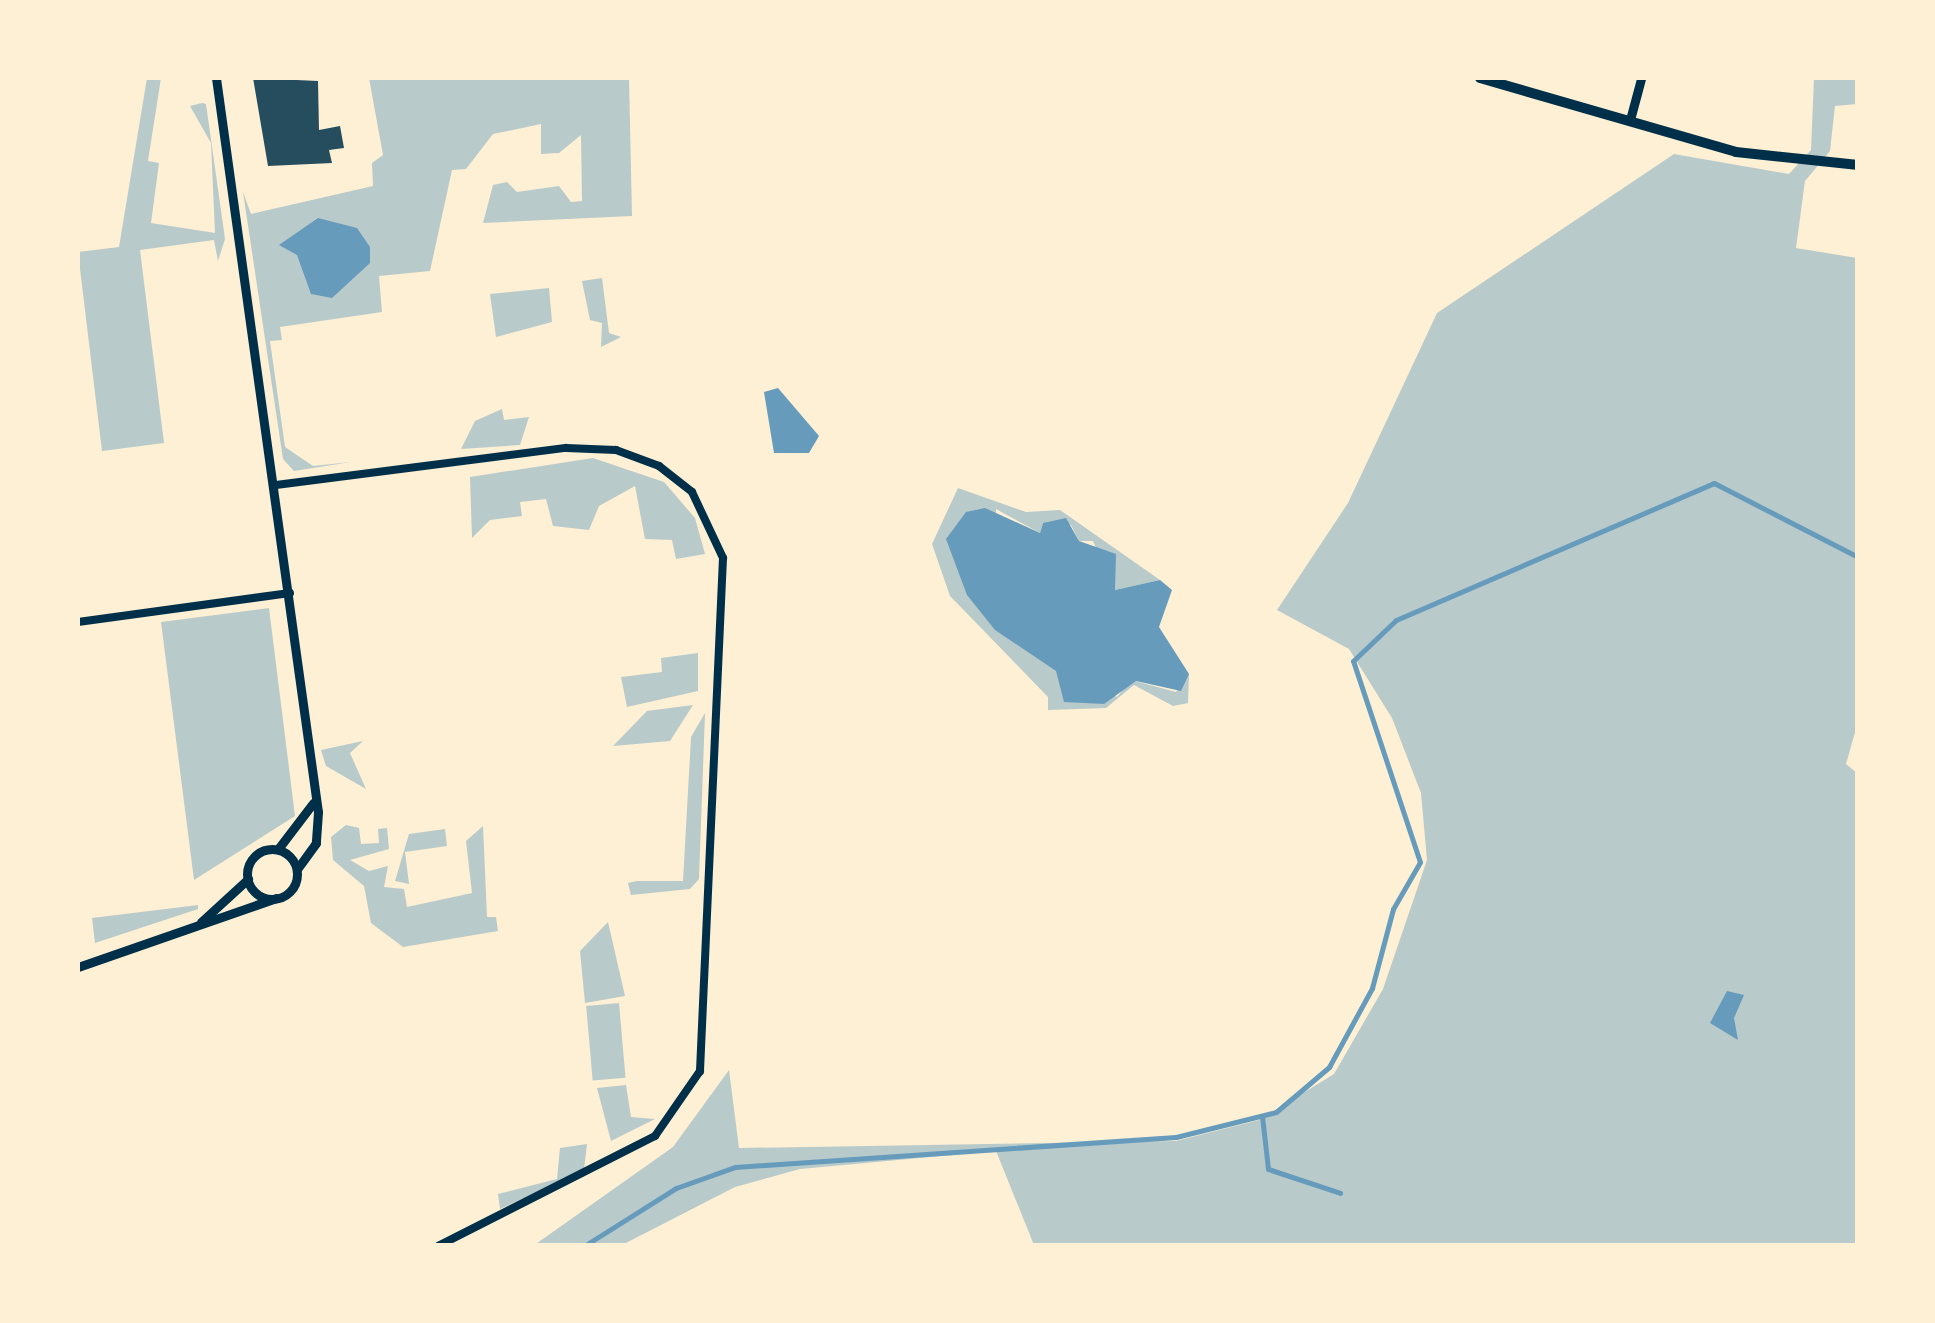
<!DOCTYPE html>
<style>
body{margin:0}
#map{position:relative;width:1935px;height:1323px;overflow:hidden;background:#fdf0d5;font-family:Roboto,sans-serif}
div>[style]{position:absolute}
.green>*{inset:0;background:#b9caca;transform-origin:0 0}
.water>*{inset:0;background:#669bbc}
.stream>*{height:5px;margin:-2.5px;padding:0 2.5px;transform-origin:2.5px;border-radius:2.5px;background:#669bbc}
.building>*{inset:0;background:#264d5e}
.minor>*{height:8px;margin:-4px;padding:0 4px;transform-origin:4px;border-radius:4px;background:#003049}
.tertiary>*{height:9px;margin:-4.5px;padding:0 4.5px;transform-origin:4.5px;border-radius:4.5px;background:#003049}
.tertiary>.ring{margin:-4.5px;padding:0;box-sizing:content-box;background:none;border:9px solid #003049;border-radius:50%}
.secondary>*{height:10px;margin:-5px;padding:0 5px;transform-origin:5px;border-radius:5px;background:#003049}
span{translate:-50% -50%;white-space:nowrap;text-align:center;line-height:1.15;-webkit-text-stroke:8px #fdf0d5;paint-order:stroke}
.frame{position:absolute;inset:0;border:80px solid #fdf0d5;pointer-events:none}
</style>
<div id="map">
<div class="green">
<i style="clip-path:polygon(147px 78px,161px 78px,148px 161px,159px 163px,151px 223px,215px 233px,211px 143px,190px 106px,202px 103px,206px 104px,225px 239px,218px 261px,214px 240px,140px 250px,164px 443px,102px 451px,78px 252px,119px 247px)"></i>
<i style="clip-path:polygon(369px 78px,629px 78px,632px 216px,483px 223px,493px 185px,507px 182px,517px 192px,559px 186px,571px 202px,582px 201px,581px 135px,559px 153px,541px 154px,541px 124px,493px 134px,466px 169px,452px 170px,430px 271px,379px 276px,382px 312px,280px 327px,282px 340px,270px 341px,285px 447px,313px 466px,351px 462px,294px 471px,283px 459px,243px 192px,251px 214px,373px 186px,372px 163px,383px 155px)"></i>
<i style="clip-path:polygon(1814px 78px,1857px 78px,1857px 104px,1835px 106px,1830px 151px,1805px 181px,1796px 248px,1857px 258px,1858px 722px,1846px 764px,1858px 774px,1857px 1245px,1034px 1245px,996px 1151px,800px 1169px,735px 1187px,622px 1245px,533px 1246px,673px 1147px,729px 1070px,739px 1148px,1176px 1141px,1259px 1120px,1334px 1074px,1383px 989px,1427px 860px,1421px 793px,1392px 718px,1349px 649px,1277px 610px,1348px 503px,1437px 313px,1674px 154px,1789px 174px,1811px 150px)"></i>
<i style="clip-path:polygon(602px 278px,609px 333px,621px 337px,601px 347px,602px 323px,590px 320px,582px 281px)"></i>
<i style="clip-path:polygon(549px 288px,552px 322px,496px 337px,490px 294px)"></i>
<i style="clip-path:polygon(502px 409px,504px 420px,529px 417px,520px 445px,461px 449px,475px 421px)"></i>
<i style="clip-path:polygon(593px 458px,664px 482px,695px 518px,705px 554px,676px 559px,672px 540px,645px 539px,635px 486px,599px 506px,589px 530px,553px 526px,546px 499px,520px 502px,522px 516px,490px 520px,472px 538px,470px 477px)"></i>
<i style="clip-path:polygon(958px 488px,1026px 512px,1060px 510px,1160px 580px,1115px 590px,1093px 541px,1079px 541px,1071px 525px,1043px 523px,1040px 533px,996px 509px,995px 630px,1117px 697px,1128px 684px,1135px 681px,1176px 692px,1189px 674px,1188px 703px,1173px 706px,1134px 685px,1106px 708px,1048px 710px,1048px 697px,950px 596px,932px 544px)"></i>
<i style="clip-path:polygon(269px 608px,295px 816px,194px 880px,161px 622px)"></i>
<i style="clip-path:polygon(698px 653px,698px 691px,627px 707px,621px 677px,662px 672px,661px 658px)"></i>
<i style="clip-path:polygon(693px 705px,670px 741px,613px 746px,647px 711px)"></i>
<i style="clip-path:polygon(705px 713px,699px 879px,690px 889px,631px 895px,628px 883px,637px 881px,683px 881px,691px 737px)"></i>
<i style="clip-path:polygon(363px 741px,350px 753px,366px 789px,326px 766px,321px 750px)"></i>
<i style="clip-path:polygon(346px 825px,359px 828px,361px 844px,379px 843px,378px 829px,387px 828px,389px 849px,350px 860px,369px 871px,388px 866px,384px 887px,404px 889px,407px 907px,472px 893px,466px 841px,483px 826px,487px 917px,496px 917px,498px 931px,403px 947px,371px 923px,364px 886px,333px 860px,331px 837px)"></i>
<i style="clip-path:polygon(445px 829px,447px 846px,405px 852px,409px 884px,395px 881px,409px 834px)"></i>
<i style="clip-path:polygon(198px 905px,198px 909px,95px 943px,92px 918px)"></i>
<i style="clip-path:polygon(608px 922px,625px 996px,585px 1003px,580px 951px)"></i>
<i style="left:619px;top:1003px;width:75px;height:33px;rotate:85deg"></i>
<i style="clip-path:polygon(626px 1085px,631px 1117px,655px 1119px,611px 1141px,597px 1088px)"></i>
<i style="clip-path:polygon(587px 1144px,584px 1169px,544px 1189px,500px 1209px,498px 1194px,557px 1179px,560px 1148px)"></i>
</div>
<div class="water">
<i style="clip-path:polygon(318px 218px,357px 228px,370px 247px,370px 263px,332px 298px,311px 294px,297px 255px,279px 245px)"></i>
<i style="clip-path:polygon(778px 388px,819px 436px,809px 453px,774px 453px,764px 392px)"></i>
<i style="clip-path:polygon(985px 508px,1040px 533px,1043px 523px,1066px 518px,1079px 541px,1116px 554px,1115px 590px,1160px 580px,1172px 590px,1159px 627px,1189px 674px,1181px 691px,1136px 681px,1104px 704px,1064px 702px,1056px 671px,995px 630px,967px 595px,946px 539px,966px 512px)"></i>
<i style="clip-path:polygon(1727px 991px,1744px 995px,1734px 1018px,1738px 1040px,1710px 1023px)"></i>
</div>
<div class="stream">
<i style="left:1262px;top:1116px;width:53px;rotate:83.5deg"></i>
<i style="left:1268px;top:1169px;width:76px;rotate:18.4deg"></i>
<i style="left:584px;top:1246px;width:109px;rotate:-32.2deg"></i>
<i style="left:676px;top:1188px;width:63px;rotate:-19.6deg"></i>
<i style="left:735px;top:1167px;width:442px;rotate:-3.9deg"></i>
<i style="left:1176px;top:1137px;width:103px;rotate:-14deg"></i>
<i style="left:1276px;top:1112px;width:70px;rotate:-40.3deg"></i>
<i style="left:1329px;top:1067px;width:90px;rotate:-61.4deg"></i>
<i style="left:1372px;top:988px;width:82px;rotate:-75.1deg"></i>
<i style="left:1393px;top:909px;width:54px;rotate:-60.1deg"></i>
<i style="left:1420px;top:862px;width:212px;rotate:-108.4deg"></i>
<i style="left:1353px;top:661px;width:59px;rotate:-43.6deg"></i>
<i style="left:1396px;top:620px;width:346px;rotate:-23.3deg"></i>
<i style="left:1714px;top:483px;width:162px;rotate:27.2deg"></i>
</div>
<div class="building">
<i style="clip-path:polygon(253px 78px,318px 81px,319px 130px,340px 126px,344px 148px,329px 150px,332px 163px,268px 166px)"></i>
</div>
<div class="minor">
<i style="left:276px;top:485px;width:292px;rotate:-7.3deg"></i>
<i style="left:566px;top:448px;width:50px;rotate:2.3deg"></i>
<i style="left:616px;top:450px;width:46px;rotate:20.4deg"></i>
<i style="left:659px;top:466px;width:42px;rotate:38.2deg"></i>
<i style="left:692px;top:492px;width:73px;rotate:64.8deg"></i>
<i style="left:723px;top:558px;width:514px;rotate:92.57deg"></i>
<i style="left:700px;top:1071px;width:79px;rotate:124.7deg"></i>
<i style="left:655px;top:1136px;width:243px;rotate:153.1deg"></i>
<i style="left:78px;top:622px;width:214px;rotate:-7.8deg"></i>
</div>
<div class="tertiary">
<i style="left:216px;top:78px;width:741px;rotate:82.09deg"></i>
<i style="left:318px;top:812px;width:31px;rotate:94deg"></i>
<i style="left:316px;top:843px;width:32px;rotate:126deg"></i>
<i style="left:1631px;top:116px;width:39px;rotate:-75deg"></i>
<i style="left:278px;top:849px;width:58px;rotate:-52.7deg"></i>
<i class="ring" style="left:247px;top:849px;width:41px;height:41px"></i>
<i style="left:201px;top:922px;width:64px;rotate:-42.5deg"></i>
<i style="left:78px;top:967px;width:210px;rotate:-19.2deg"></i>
</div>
<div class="secondary">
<i style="left:1480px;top:78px;width:266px;rotate:16.1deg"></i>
<i style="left:1736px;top:152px;width:123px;rotate:6.1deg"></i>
</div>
<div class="frame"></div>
</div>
